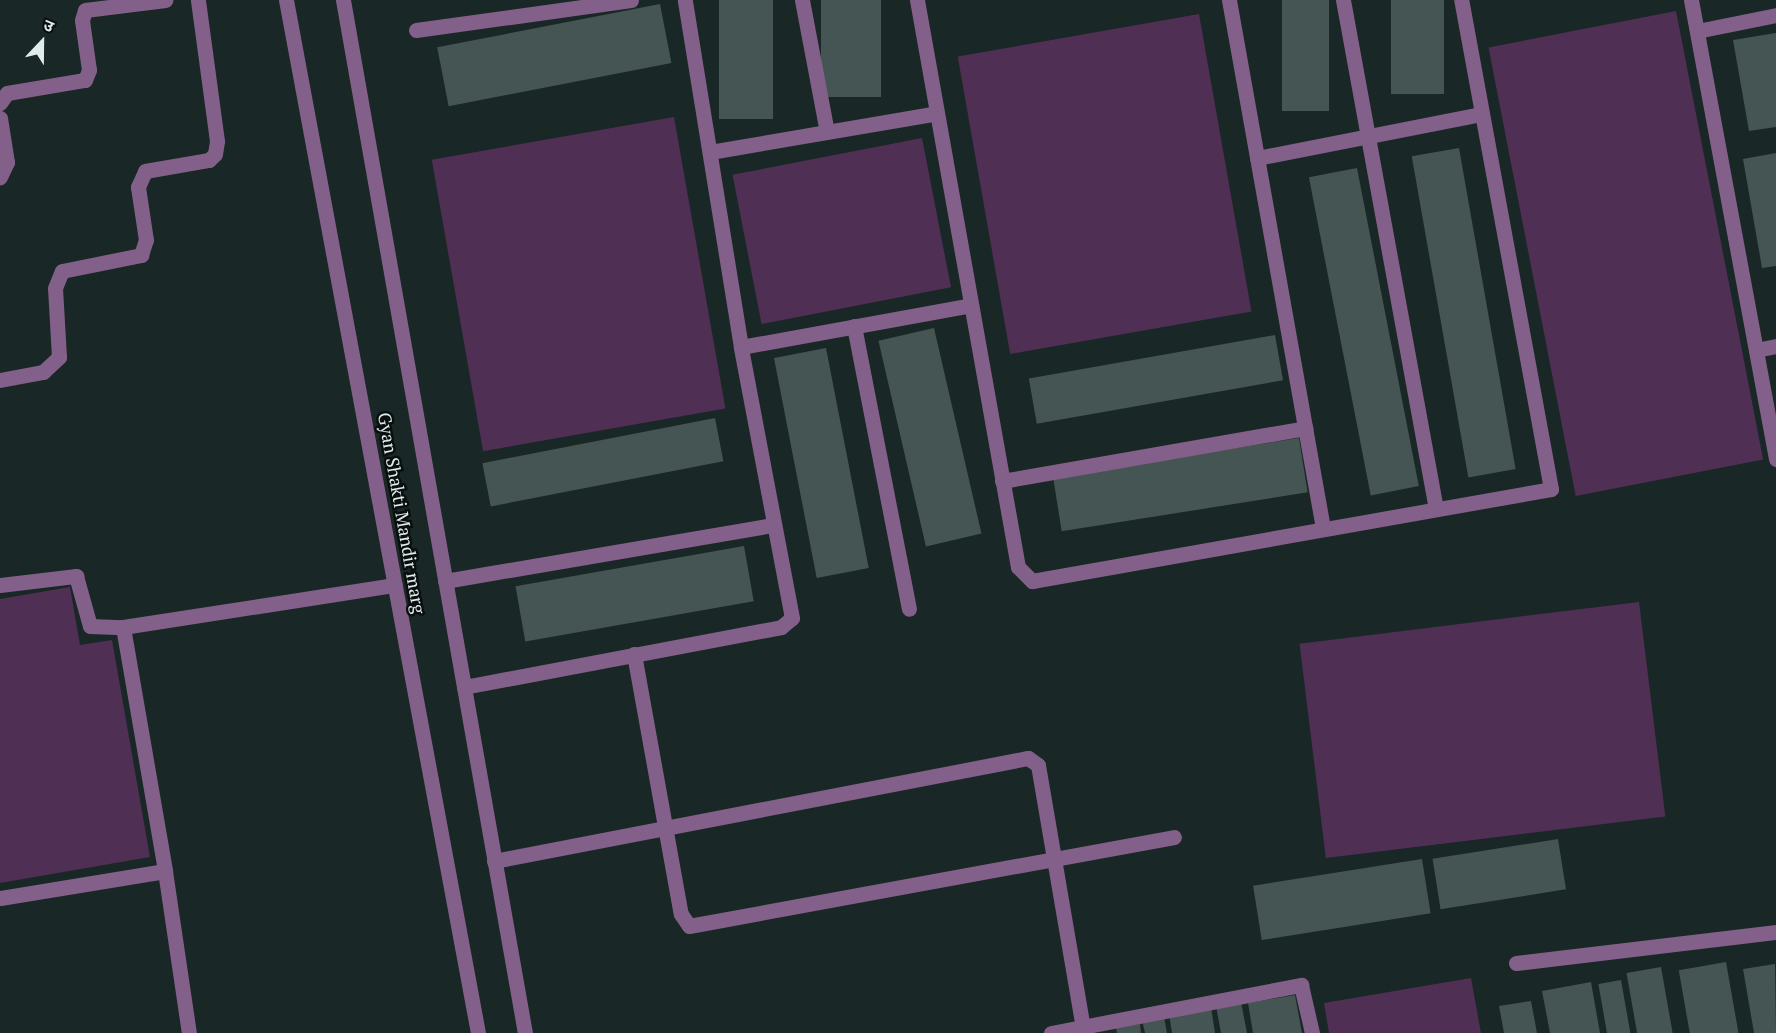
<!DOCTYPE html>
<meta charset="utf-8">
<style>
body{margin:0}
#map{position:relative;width:1776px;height:1033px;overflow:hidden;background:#192726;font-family:"PT Serif","Noto Sans Devanagari",serif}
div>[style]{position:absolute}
.green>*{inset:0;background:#502f55;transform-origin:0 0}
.building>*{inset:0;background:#455554;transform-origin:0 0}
.minor>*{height:15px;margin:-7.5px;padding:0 7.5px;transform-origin:7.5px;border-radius:7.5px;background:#836089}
span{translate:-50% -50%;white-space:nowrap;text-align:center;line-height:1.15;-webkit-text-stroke:5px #090f0e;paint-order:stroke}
.street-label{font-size:18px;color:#e1ebea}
.north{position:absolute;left:12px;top:12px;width:60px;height:60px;-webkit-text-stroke:4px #090f0e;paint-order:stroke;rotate:22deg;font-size:16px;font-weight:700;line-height:24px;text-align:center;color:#e1ebea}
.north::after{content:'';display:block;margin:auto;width:21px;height:27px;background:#e1ebea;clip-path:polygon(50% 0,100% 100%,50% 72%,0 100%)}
</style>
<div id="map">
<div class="green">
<i style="left:1676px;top:11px;width:457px;height:191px;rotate:79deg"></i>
<i style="left:1199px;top:14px;width:302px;height:245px;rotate:80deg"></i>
<i style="left:674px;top:117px;width:296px;height:246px;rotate:80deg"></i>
<i style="left:922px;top:138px;width:152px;height:193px;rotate:79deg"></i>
<i style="clip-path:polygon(70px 587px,80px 645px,112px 640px,150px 857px,0 883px,0 599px)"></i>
<i style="left:1639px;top:602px;width:216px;height:342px;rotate:83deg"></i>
<i style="clip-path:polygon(1471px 978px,1481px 1033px,1329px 1033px,1324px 1003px)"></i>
</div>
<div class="building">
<i style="left:719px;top:0;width:54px;height:119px"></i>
<i style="left:821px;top:0;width:60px;height:97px"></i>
<i style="left:1282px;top:0;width:47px;height:111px"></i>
<i style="left:1391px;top:0;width:53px;height:94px"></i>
<i style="left:660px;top:4px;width:60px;height:227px;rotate:79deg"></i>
<i style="clip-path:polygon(1776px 33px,1776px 127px,1749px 131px,1733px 40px)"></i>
<i style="left:1459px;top:148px;width:326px;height:48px;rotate:80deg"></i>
<i style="clip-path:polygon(1776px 153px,1776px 266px,1762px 268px,1743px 159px)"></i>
<i style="left:1357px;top:168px;width:324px;height:49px;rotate:79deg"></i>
<i style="left:934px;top:328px;width:211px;height:57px;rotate:77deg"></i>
<i style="left:1275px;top:335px;width:46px;height:250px;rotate:80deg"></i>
<i style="left:826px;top:348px;width:224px;height:53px;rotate:79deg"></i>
<i style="left:715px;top:418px;width:44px;height:237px;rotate:79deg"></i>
<i style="left:1299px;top:438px;width:55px;height:249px;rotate:81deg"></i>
<i style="left:744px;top:546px;width:56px;height:232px;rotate:80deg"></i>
<i style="left:1558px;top:839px;width:51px;height:127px;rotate:81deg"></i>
<i style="left:1422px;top:859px;width:55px;height:171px;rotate:81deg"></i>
<i style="left:1726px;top:962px;width:72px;height:48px;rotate:80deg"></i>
<i style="clip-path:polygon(1775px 964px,1776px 1033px,1754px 1033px,1743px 969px)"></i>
<i style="left:1661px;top:967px;width:67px;height:35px;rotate:80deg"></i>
<i style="left:1621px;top:980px;width:54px;height:23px;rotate:80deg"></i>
<i style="clip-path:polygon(1591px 982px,1600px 1033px,1550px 1033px,1542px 991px)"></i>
<i style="clip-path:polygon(1295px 995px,1302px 1033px,1253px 1033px,1248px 1003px)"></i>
<i style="clip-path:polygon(1531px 1001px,1537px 1033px,1504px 1033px,1499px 1006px)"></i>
<i style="clip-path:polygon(1241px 1002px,1247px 1033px,1221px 1033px,1216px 1006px)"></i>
<i style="clip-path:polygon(1211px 1007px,1215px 1033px,1172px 1033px,1169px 1014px)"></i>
<i style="clip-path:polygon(1164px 1017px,1167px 1033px,1145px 1033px,1142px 1020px)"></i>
<i style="clip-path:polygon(1140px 1024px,1141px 1033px,1117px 1033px,1116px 1028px)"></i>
</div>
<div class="minor">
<i style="left:286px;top:0;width:1051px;rotate:79.47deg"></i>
<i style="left:343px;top:0;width:1049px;rotate:80.01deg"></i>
<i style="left:802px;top:0;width:134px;rotate:79.3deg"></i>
<i style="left:917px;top:0;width:576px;rotate:79.9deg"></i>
<i style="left:1018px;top:567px;width:20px;rotate:45deg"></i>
<i style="left:1032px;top:581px;width:527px;rotate:-10.05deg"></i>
<i style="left:1551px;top:489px;width:497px;rotate:-100.4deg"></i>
<i style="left:1229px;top:0;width:536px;rotate:79.91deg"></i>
<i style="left:1343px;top:0;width:517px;rotate:79.65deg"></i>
<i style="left:1691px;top:0;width:467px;rotate:79.5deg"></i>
<i style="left:416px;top:30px;width:217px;rotate:-7.9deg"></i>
<i style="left:1697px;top:31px;width:81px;rotate:-11.4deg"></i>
<i style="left:0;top:103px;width:12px;rotate:-55deg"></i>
<i style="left:7px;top:93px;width:79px;rotate:-9.5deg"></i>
<i style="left:85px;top:80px;width:11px;rotate:-68deg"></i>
<i style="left:89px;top:70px;width:50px;rotate:-98deg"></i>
<i style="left:82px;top:20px;width:10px;rotate:-73deg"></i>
<i style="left:85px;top:10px;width:81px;rotate:-7.1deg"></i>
<i style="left:0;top:118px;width:45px;rotate:81deg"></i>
<i style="left:7px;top:162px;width:17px;rotate:115deg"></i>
<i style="left:710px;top:152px;width:230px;rotate:-9.7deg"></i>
<i style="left:1257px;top:158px;width:229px;rotate:-11.1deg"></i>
<i style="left:854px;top:326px;width:288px;rotate:79deg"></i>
<i style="left:741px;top:347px;width:234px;rotate:-10.3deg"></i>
<i style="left:1756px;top:350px;width:20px;rotate:-11deg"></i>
<i style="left:0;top:380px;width:44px;rotate:-10.5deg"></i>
<i style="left:43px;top:372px;width:22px;rotate:-43deg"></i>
<i style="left:59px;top:357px;width:69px;rotate:-93.3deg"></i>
<i style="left:55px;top:288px;width:18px;rotate:-68deg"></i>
<i style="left:62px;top:271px;width:81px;rotate:-11.4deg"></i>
<i style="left:141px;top:255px;width:16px;rotate:-72deg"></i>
<i style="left:146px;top:240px;width:54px;rotate:-98.6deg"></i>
<i style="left:138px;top:187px;width:17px;rotate:-66deg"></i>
<i style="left:145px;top:171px;width:65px;rotate:-9.8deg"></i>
<i style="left:209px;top:160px;width:8px;rotate:-45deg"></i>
<i style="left:215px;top:154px;width:13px;rotate:-81deg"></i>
<i style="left:217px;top:141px;width:142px;rotate:-97.7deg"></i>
<i style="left:1002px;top:481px;width:308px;rotate:-9.9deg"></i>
<i style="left:445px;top:581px;width:333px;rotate:-9.7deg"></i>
<i style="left:0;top:585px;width:77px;rotate:-6.8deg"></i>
<i style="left:76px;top:576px;width:52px;rotate:74.4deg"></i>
<i style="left:90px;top:626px;width:33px;rotate:2deg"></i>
<i style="left:123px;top:627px;width:248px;rotate:80.2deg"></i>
<i style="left:165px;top:871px;width:167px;rotate:170.7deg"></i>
<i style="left:123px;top:627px;width:275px;rotate:-8.8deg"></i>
<i style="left:634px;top:654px;width:264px;rotate:79.8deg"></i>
<i style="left:681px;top:914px;width:14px;rotate:56deg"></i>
<i style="left:689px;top:926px;width:493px;rotate:-10.4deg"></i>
<i style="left:464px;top:687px;width:323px;rotate:-10.7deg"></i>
<i style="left:781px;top:627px;width:14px;rotate:-39deg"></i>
<i style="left:792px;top:618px;width:276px;rotate:-100.7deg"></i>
<i style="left:741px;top:347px;width:351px;rotate:-99.2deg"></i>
<i style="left:494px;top:861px;width:544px;rotate:-10.92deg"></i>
<i style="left:1028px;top:758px;width:12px;rotate:35deg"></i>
<i style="left:1038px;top:765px;width:266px;rotate:80.3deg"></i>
<i style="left:165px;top:871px;width:164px;rotate:81.6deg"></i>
<i style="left:1516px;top:963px;width:262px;rotate:-6.8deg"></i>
<i style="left:1051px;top:1033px;width:255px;rotate:-10.9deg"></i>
<i style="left:1301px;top:985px;width:49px;rotate:77.1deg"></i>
</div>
<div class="street-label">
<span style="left:402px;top:513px;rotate:80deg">Gyan Shakti Mandir marg</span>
</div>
<div class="north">उ</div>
</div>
